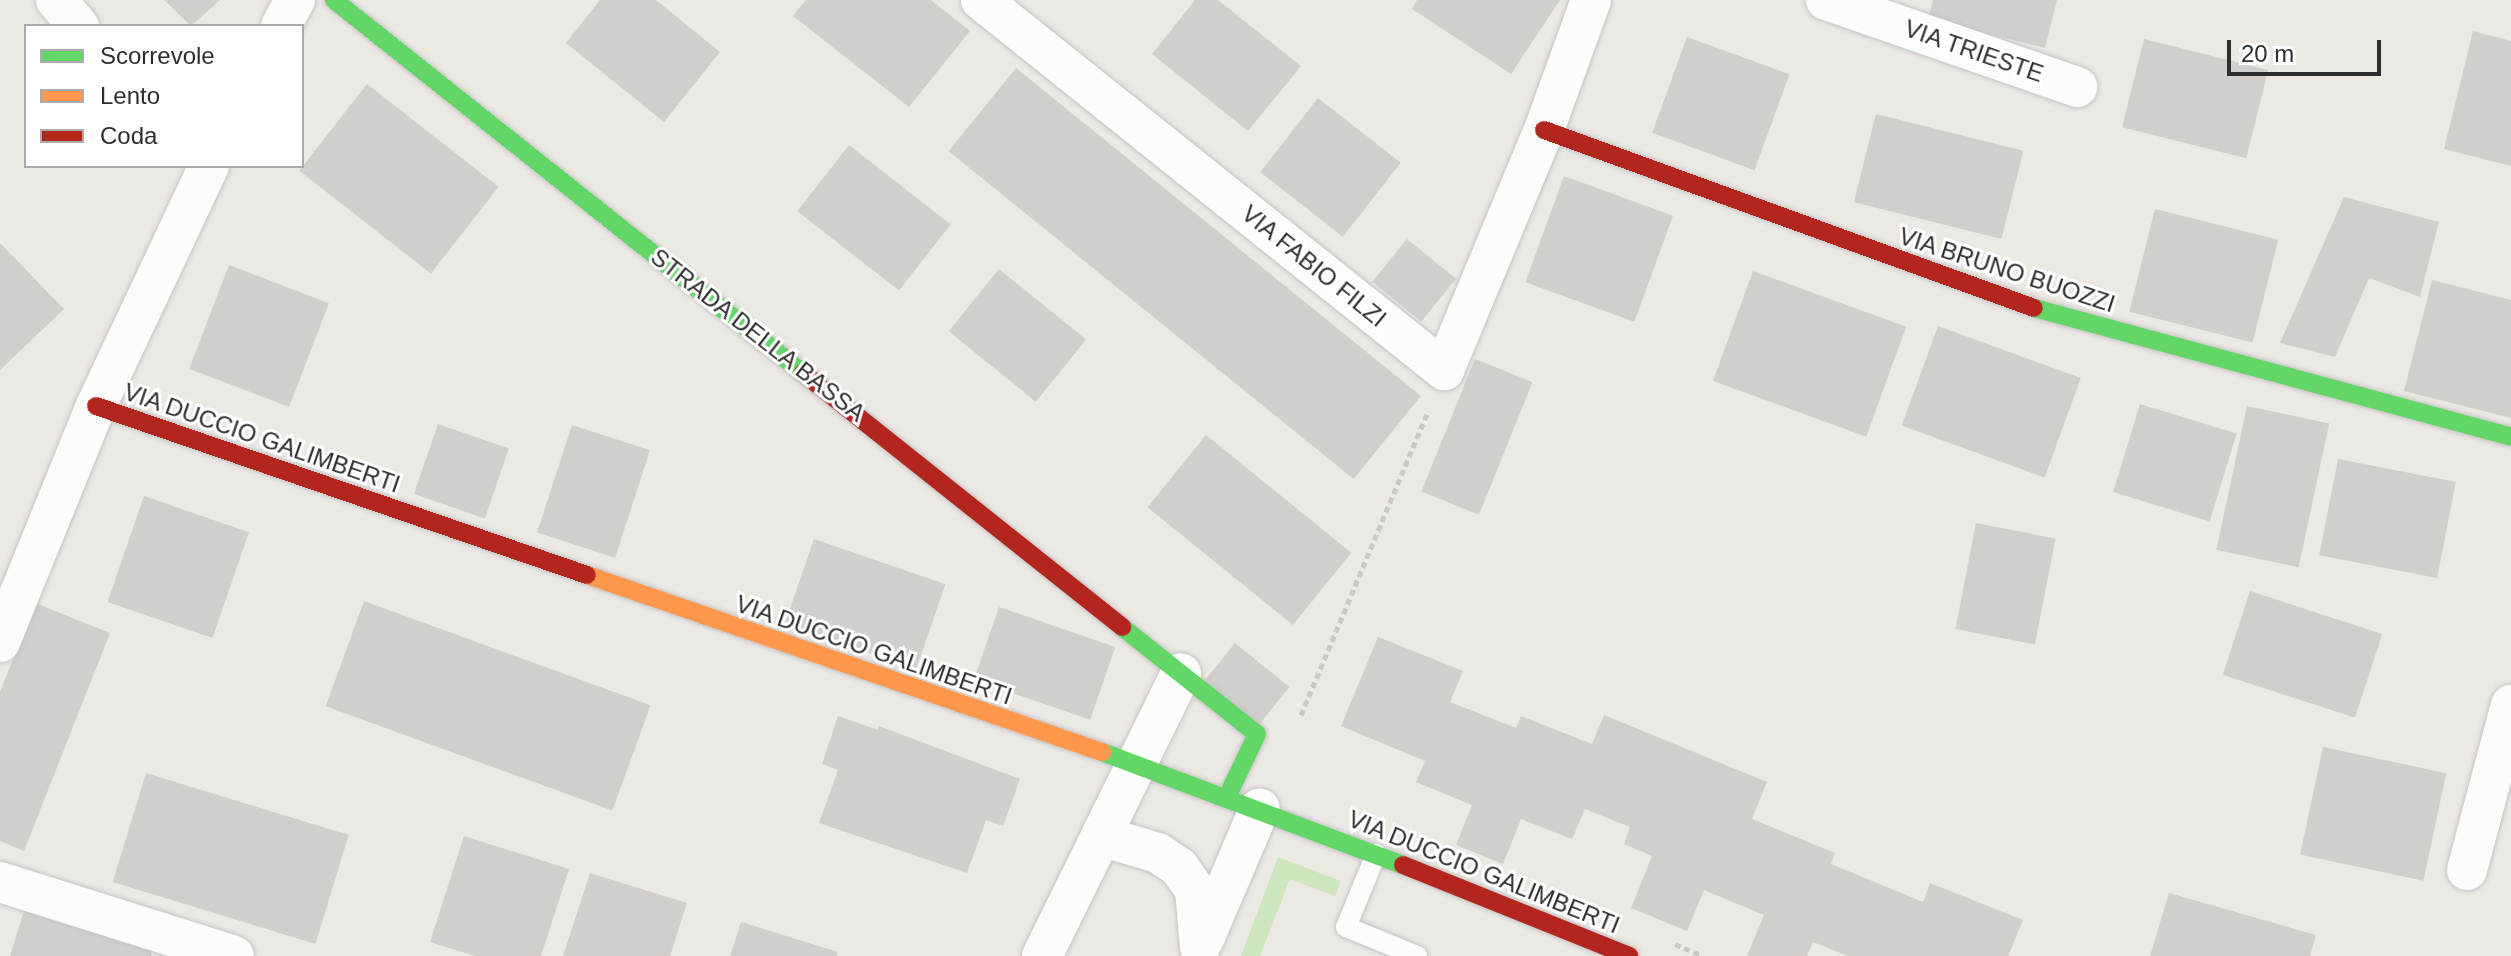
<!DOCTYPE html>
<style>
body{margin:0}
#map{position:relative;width:2511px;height:956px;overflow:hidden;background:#ece8e4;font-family:Helvetica,sans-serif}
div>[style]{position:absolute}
.green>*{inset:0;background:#cee6be}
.building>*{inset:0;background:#d1cecb;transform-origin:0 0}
.path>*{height:5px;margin-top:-2.5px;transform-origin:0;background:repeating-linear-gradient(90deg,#c9c9c8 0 6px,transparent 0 10px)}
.roads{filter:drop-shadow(0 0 2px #c5c4c5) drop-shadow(0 0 2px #c5c4c5)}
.lane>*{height:20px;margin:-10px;padding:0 10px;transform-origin:10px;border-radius:10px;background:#fcfcfb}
.street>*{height:40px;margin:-20px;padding:0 20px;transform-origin:20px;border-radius:20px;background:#fcfcfb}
.fast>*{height:18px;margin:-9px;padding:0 9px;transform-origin:9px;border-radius:9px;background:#63d668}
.slow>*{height:18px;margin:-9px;padding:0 9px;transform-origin:9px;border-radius:9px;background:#ff974d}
.jam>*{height:18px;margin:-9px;padding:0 9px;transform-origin:9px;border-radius:9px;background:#b3261e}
span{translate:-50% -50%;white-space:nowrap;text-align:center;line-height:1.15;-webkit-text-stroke:6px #fff;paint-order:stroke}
.street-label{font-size:24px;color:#2e2e2e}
.legend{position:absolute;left:24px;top:24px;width:280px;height:144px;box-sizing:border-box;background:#fff;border:2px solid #ababab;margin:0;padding:10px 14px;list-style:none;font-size:24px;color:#2e2e2e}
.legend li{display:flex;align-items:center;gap:16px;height:40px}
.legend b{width:40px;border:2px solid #ababab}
.scale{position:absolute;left:2227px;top:40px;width:154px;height:36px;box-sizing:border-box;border:4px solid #2e2e2e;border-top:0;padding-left:10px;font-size:24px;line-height:28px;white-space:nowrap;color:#2e2e2e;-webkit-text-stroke:6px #fff;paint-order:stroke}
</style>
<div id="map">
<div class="green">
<i style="clip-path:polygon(1278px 857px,1341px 881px,1335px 896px,1290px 879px,1260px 956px,1241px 956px)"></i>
</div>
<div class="building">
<i style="clip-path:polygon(164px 0,220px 0,191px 26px)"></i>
<i style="clip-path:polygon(600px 0,656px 0,720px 52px,664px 122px,566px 43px)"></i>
<i style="clip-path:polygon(806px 0,931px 0,970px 31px,909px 107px,793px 16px)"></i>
<i style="clip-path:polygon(1195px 0,1218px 0,1301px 66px,1248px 131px,1152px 54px)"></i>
<i style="clip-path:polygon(1417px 0,1560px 0,1511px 74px,1412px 9px)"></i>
<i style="clip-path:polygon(1933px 0,2057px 0,2045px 48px,1928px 19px)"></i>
<i style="clip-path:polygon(2473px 31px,2511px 41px,2511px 166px,2444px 149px)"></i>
<i style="left:1687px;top:37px;width:109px;height:102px;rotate:20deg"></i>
<i style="left:2144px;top:39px;width:128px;height:91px;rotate:14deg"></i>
<i style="left:1016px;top:68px;width:521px;height:107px;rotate:39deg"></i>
<i style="left:367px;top:84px;width:167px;height:110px;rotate:38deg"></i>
<i style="left:1318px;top:98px;width:105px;height:94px;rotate:38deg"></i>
<i style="left:1876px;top:114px;width:152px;height:91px;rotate:14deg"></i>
<i style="left:849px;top:145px;width:129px;height:84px;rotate:38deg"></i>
<i style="left:1564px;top:176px;width:116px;height:113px;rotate:20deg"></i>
<i style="clip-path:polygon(2344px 197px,2439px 222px,2420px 297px,2369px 278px,2335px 357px,2280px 343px)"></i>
<i style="left:2155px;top:209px;width:127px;height:106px;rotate:14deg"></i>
<i style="left:1407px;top:239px;width:63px;height:55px;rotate:39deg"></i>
<i style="clip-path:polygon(0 243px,64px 309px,0 370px)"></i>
<i style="left:229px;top:265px;width:107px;height:111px;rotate:21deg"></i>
<i style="left:999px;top:269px;width:112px;height:80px;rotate:39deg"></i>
<i style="left:1753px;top:271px;width:163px;height:117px;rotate:20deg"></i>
<i style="clip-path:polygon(2432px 280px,2511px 300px,2511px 418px,2404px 391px)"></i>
<i style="left:1938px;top:326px;width:152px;height:106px;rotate:20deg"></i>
<i style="left:1475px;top:359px;width:62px;height:143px;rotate:22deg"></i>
<i style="left:2140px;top:404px;width:101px;height:92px;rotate:17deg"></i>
<i style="left:2247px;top:406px;width:84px;height:147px;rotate:12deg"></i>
<i style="left:438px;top:424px;width:75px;height:74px;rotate:19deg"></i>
<i style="left:572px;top:425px;width:82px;height:113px;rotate:18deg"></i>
<i style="left:1206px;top:435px;width:187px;height:93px;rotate:39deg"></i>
<i style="left:2338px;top:459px;width:120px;height:98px;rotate:11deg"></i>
<i style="left:144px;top:496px;width:111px;height:112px;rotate:19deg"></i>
<i style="left:1976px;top:523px;width:81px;height:108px;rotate:11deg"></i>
<i style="left:814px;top:539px;width:139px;height:90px;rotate:19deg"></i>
<i style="left:2250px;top:591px;width:139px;height:88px;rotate:18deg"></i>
<i style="left:364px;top:601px;width:305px;height:112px;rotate:20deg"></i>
<i style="clip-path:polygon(35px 603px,110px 633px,24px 851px,0 841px,0 692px)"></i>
<i style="left:999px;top:607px;width:123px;height:77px;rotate:19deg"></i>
<i style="clip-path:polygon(1378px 637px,1463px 671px,1450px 702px,1516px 728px,1521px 716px,1592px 744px,1604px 715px,1767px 782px,1752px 819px,1835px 853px,1831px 864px,1923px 902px,1930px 883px,2023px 920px,2008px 956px,1848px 956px,1813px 942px,1807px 956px,1747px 956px,1764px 915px,1704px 890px,1687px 931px,1631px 908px,1652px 856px,1624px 844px,1630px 827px,1585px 809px,1572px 839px,1521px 819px,1503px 864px,1456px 845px,1472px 805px,1416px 782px,1425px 761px,1341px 726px)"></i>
<i style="left:1235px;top:643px;width:70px;height:50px;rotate:39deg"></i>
<i style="clip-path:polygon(838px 716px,878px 730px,879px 726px,1020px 779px,1003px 826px,986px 820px,967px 873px,819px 823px,838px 770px,822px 764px)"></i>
<i style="left:2323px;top:747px;width:126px;height:110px;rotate:12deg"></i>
<i style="left:146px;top:773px;width:212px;height:114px;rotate:17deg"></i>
<i style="clip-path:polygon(464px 836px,569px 869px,541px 956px,475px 956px,430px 942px)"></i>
<i style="clip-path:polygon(590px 873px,687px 903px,670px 956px,563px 956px)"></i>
<i style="clip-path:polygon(2169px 893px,2316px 935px,2310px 956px,2150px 956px)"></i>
<i style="clip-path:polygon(24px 911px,152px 951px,151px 956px,10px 956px)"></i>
<i style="clip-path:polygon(741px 922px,838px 952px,836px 956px,730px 956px)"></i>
</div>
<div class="path">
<i style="left:1301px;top:715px;width:329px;rotate:-67.3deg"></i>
<i style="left:1675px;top:944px;width:30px;rotate:23deg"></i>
</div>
<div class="roads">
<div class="lane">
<i style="left:1376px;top:854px;width:79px;rotate:112.3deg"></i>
<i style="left:1346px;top:927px;width:77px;rotate:22.2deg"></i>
</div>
<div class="street">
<i style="left:56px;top:0;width:35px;rotate:49deg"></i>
<i style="left:981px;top:0;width:593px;rotate:38.63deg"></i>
<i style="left:1444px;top:370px;width:260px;rotate:-67.4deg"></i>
<i style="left:1544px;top:130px;width:138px;rotate:-70.1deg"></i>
<i style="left:1826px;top:0;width:266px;rotate:19.1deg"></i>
<i style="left:281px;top:26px;width:30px;rotate:-62deg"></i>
<i style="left:0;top:642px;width:255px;rotate:-67.9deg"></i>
<i style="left:96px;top:406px;width:265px;rotate:-64.8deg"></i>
<i style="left:1101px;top:836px;width:59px;rotate:16.6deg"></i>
<i style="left:1158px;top:853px;width:25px;rotate:34deg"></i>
<i style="left:1179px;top:867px;width:28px;rotate:55deg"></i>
<i style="left:1195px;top:890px;width:57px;rotate:85deg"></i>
<i style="left:2467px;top:870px;width:171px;rotate:-75.1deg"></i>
<i style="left:0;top:882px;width:245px;rotate:17.5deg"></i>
<i style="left:1204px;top:939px;width:142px;rotate:-66.9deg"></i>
<i style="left:1042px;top:956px;width:315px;rotate:-63.8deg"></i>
</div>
<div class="fast">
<i style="left:334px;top:0;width:599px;rotate:38.5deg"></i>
<i style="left:2034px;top:308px;width:494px;rotate:15.1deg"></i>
<i style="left:1122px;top:627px;width:172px;rotate:38.4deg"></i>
<i style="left:1257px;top:734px;width:68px;rotate:115.4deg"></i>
<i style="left:1102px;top:752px;width:322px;rotate:20.6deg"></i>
</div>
<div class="slow">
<i style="left:587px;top:575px;width:545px;rotate:18.97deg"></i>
</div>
<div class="jam">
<i style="left:1544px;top:130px;width:521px;rotate:19.96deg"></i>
<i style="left:803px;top:373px;width:408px;rotate:38.5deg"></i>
<i style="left:96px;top:406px;width:519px;rotate:18.99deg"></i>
<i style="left:1403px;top:865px;width:244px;rotate:21.9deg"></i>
</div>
</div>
<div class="street-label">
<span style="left:1974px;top:51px;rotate:19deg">VIA TRIESTE</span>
<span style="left:1314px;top:266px;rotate:39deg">VIA FABIO FILZI</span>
<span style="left:2007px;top:270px;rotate:18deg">VIA BRUNO BUOZZI</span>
<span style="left:758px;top:335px;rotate:38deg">STRADA DELLA BASSA</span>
<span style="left:262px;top:438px;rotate:19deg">VIA DUCCIO GALIMBERTI</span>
<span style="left:874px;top:650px;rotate:19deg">VIA DUCCIO GALIMBERTI</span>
<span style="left:1484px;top:872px;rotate:22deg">VIA DUCCIO GALIMBERTI</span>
</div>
<ul class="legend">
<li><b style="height:10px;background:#63d668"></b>Scorrevole</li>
<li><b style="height:10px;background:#ff974d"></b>Lento</li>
<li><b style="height:10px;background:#b3261e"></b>Coda</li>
</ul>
<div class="scale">20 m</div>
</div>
